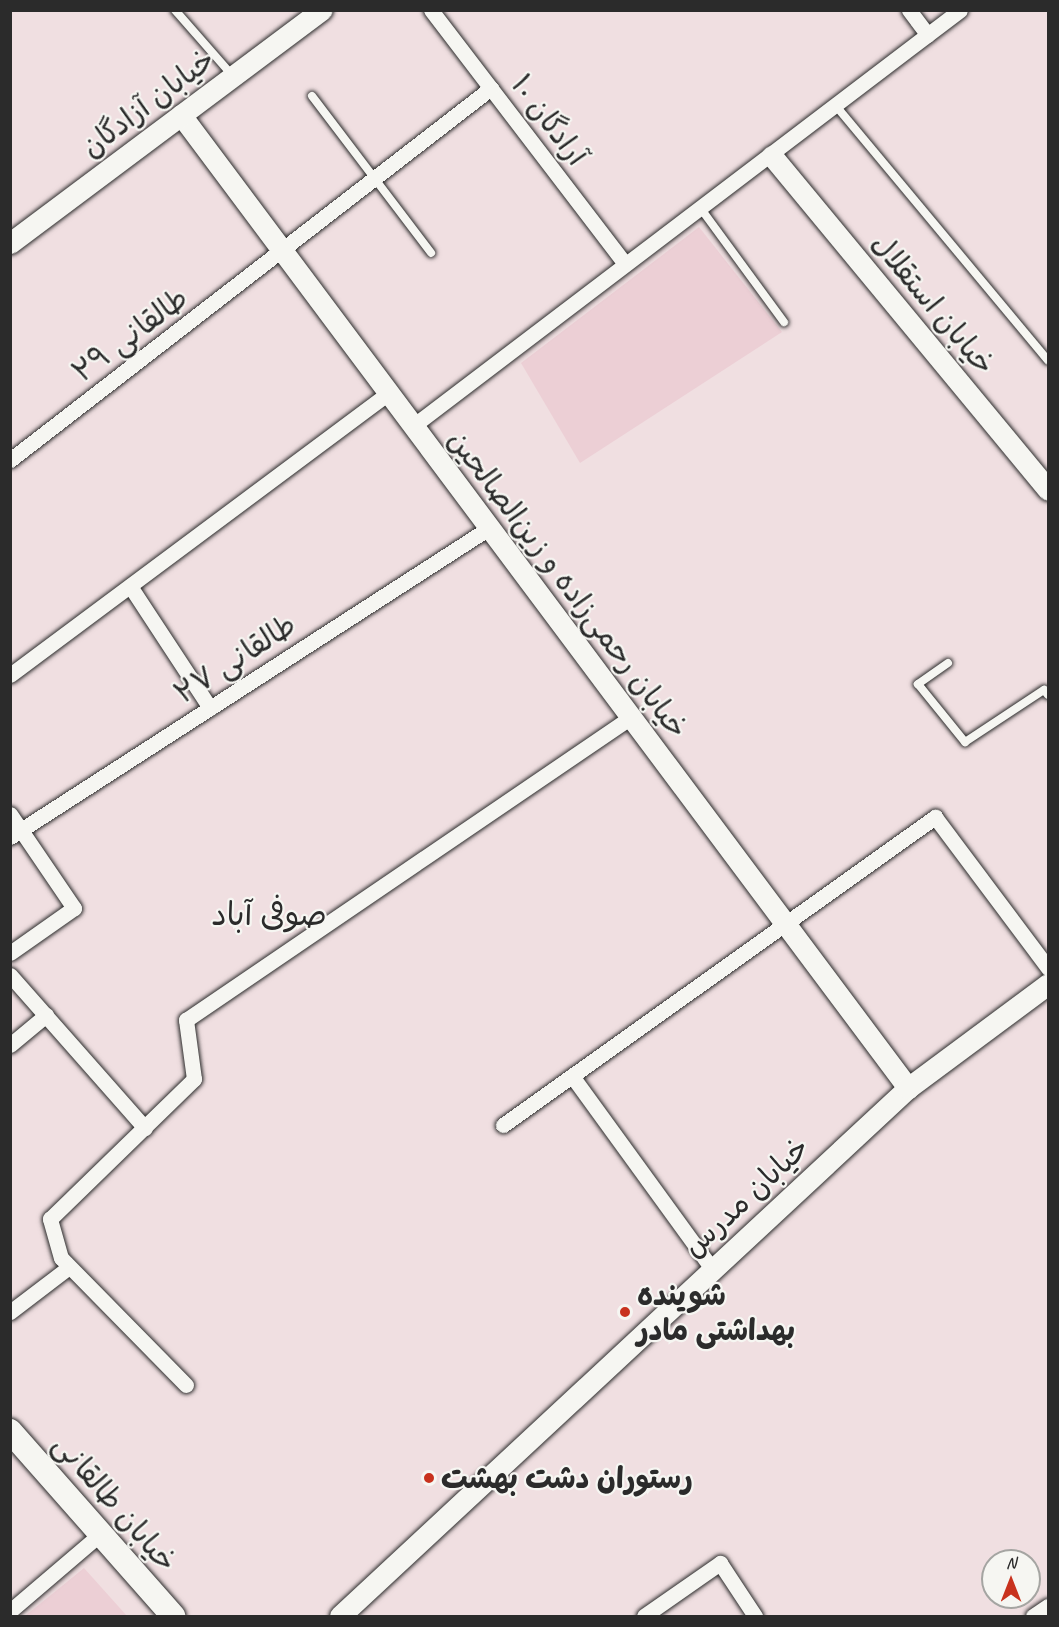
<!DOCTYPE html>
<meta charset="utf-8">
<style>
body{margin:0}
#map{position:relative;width:1059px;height:1627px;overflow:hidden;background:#f0dfe1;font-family:Caveat,"Playpen Sans Arabic",sans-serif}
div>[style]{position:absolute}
.built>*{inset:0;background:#eccfd5}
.roads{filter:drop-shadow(0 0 2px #2b2b2b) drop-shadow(0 0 2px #2b2b2b)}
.lane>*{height:8px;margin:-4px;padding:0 4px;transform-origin:4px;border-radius:4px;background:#f6f6f2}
.street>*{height:15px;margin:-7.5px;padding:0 7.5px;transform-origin:7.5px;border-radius:7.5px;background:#f6f6f2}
.secondary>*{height:21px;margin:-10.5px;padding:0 10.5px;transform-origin:10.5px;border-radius:10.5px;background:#f6f6f2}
.primary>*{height:24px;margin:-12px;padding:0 12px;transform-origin:12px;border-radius:12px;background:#f6f6f2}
.dots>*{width:16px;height:16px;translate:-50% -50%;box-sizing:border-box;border:3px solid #f6f6f2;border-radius:50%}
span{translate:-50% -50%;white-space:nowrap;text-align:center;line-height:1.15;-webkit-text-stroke:4.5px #f6f6f2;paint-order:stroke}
.street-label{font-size:30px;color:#2b2b2b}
.poi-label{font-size:30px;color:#2b2b2b;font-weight:700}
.left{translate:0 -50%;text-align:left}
.neighbourhood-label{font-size:32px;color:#2b2b2b}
.frame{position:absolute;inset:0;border:12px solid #2b2b2b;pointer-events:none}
.north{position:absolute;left:981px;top:1549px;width:60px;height:60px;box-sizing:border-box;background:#f6f6f2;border:2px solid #a5a5a2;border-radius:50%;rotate:0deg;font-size:16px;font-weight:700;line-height:24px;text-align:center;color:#2b2b2b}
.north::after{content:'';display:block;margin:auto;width:21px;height:27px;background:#c8321e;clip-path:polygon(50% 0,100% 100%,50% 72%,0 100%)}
</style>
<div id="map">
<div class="built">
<i style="clip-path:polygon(699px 227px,782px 332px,580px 463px,521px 363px)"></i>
<i style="clip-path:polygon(84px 1568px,127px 1616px,25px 1616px)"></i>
</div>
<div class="roads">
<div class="lane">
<i style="left:175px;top:10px;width:86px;rotate:48.8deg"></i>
<i style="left:312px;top:96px;width:197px;rotate:52.8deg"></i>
<i style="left:836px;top:106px;width:331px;rotate:50.2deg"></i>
<i style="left:699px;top:206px;width:144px;rotate:53.8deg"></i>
<i style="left:948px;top:663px;width:37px;rotate:145deg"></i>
<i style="left:918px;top:684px;width:75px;rotate:51deg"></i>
<i style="left:965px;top:742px;width:95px;rotate:-33.4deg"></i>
<i style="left:1044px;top:690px;width:6px;rotate:51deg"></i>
</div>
<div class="street">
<i style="left:431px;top:10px;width:317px;rotate:52.6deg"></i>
<i style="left:909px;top:10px;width:31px;rotate:53deg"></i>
<i style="left:413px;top:426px;width:687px;rotate:-37.25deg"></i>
<i style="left:10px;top:460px;width:608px;rotate:-37.72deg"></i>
<i style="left:130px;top:586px;width:146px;rotate:56.7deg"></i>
<i style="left:10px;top:675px;width:472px;rotate:-36.7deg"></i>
<i style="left:10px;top:814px;width:114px;rotate:55.8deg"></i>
<i style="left:74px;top:908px;width:78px;rotate:144.9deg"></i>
<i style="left:10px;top:837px;width:570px;rotate:-32.83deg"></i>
<i style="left:10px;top:975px;width:204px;rotate:48.6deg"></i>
<i style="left:10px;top:1045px;width:47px;rotate:-39.8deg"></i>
<i style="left:572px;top:1076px;width:238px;rotate:54deg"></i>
<i style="left:503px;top:1125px;width:531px;rotate:-35.49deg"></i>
<i style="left:935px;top:817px;width:189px;rotate:53.2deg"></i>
<i style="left:10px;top:1312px;width:74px;rotate:-37.3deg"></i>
<i style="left:186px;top:1385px;width:178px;rotate:-134.5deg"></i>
<i style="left:61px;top:1258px;width:41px;rotate:-105.8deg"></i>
<i style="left:50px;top:1219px;width:201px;rotate:-44.2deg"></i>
<i style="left:194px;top:1079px;width:60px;rotate:-97.7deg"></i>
<i style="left:186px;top:1020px;width:538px;rotate:-34.25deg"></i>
<i style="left:10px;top:1611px;width:118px;rotate:-40.5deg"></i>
<i style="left:644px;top:1616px;width:93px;rotate:-34.9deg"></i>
<i style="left:720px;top:1563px;width:64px;rotate:56.6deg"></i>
<i style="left:1033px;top:1616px;width:18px;rotate:-34deg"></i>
</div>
<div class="secondary">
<i style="left:181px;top:115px;width:1215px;rotate:53.23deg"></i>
<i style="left:772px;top:156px;width:433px;rotate:50.4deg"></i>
<i style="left:10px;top:243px;width:389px;rotate:-36.8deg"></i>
<i style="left:340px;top:1616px;width:776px;rotate:-42.91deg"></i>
<i style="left:908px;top:1088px;width:174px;rotate:-36.6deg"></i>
</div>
<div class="primary">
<i style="left:10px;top:1431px;width:247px;rotate:48.6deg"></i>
</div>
</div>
<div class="dots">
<i style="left:625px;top:1312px;background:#c8321e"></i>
<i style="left:429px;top:1478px;background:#c8321e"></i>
</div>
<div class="street-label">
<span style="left:148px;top:103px;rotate:-37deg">خیابان آزادگان</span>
<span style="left:549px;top:120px;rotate:53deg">آرادگان ۱۰</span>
<span style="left:933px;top:304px;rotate:50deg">خیابان استقلال</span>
<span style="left:130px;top:335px;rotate:-37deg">طالقانی ۲۹</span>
<span style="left:568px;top:584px;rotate:53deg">خیابان رحمی‌زاده و زین‌الصالحین</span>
<span style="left:235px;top:659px;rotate:-33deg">طالقانی ۲۷</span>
<span style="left:746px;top:1197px;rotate:-43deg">خیابان مدرس</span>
<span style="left:115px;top:1503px;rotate:49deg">خیابان طالقانی</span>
</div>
<div class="poi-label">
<span class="left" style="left:637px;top:1312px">شوینده<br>بهداشتی مادر</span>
<span class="left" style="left:441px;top:1478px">رستوران دشت بهشت</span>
</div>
<div class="neighbourhood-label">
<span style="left:269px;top:915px">صوفی آباد</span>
</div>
<div class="frame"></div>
<div class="north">N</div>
</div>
